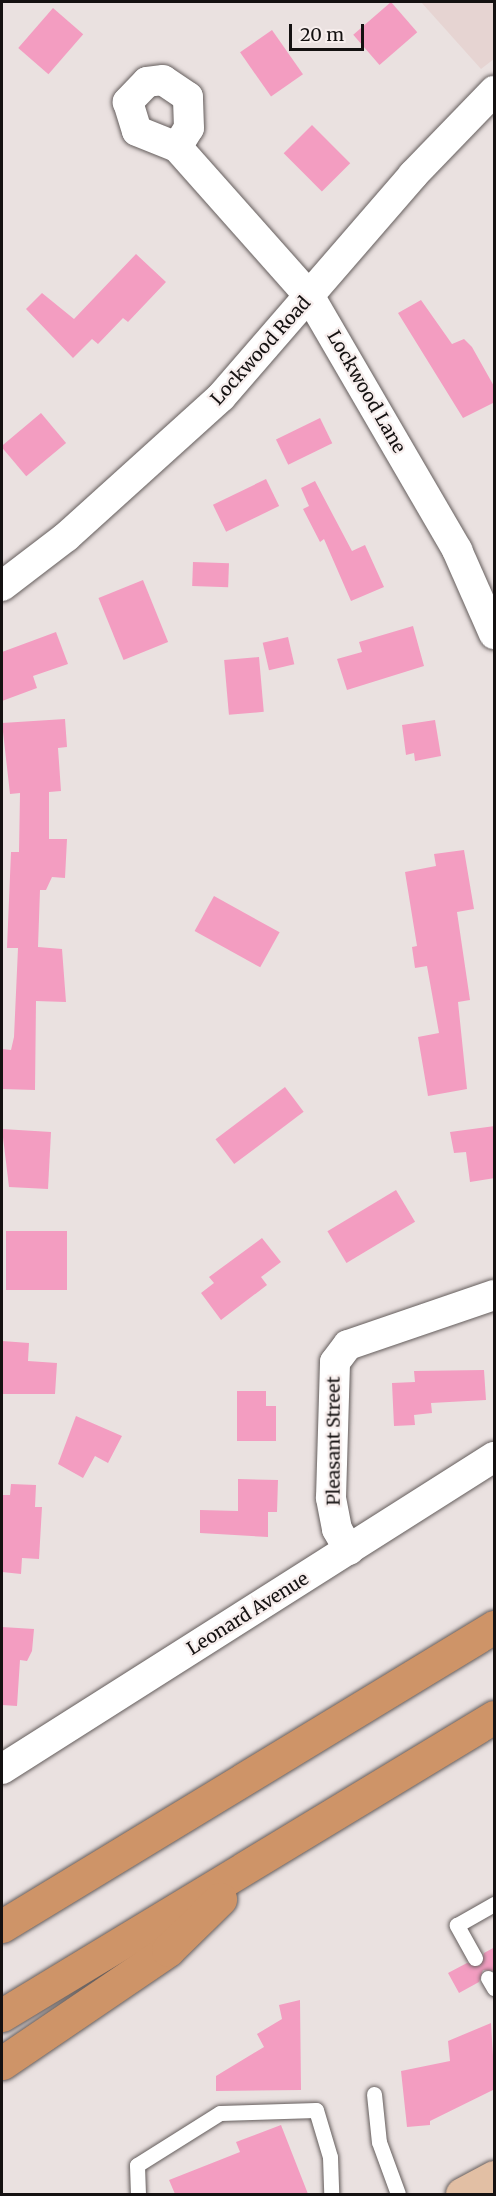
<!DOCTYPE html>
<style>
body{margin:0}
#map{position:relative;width:496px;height:2196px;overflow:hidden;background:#eae1e0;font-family:Merriweather,serif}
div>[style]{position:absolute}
.built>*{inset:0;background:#e6d4d2}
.building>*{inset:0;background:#f39dc1;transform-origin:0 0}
.roads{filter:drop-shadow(0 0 2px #645d5c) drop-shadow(0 0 2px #645d5c)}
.service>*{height:15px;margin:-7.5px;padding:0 7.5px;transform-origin:7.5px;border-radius:7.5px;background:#fff}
.minor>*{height:30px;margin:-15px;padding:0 15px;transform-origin:15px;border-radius:15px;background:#fff}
.primary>*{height:33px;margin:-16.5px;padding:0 16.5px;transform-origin:16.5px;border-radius:16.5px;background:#e2bfa4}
.motorway>*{height:33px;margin:-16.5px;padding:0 16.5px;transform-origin:16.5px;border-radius:16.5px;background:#ce9468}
span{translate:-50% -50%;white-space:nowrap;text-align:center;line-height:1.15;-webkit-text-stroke:4.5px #f7eeed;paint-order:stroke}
.street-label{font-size:18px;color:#141111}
.frame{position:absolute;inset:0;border:3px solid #141111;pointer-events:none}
.scale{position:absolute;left:289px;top:24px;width:75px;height:27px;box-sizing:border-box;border:3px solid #141111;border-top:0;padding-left:8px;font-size:18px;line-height:21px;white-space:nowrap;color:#141111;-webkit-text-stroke:4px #f7eeed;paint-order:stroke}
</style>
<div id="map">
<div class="built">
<i style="clip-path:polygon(421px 2px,493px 2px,494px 59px,481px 69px)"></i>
</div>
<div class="building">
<i style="left:391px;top:2px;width:40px;height:50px;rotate:49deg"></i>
<i style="left:53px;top:8px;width:40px;height:53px;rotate:41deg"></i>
<i style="left:272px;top:30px;width:54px;height:39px;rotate:55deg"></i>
<i style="left:312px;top:125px;width:54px;height:40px;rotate:45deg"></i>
<i style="clip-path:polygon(136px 254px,166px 282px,128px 322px,123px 318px,98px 344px,92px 339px,73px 358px,26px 309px,42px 293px,74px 319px)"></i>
<i style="clip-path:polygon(421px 300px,452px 344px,464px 339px,472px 347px,495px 388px,495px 402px,463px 418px,398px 313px)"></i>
<i style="left:41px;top:413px;width:39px;height:52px;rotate:50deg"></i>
<i style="left:320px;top:418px;width:28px;height:49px;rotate:64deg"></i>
<i style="left:266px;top:479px;width:30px;height:59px;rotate:64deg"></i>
<i style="clip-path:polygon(315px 481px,352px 551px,365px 545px,384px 587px,351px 601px,324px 539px,320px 542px,303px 509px,309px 506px,301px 488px)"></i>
<i style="left:193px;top:562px;width:36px;height:24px;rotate:2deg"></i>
<i style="left:143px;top:580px;width:67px;height:48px;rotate:68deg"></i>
<i style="clip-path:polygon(413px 626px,424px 666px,347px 690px,337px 659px,362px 652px,359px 642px)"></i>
<i style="clip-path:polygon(56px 632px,68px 664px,33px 676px,37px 688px,2px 701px,2px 652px)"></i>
<i style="left:288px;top:637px;width:28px;height:26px;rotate:77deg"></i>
<i style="left:259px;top:657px;width:55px;height:35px;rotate:85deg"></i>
<i style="clip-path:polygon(65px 719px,67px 747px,58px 748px,61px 791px,49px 792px,49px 839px,67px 839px,65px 878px,52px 877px,46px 890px,40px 890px,38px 947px,62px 949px,66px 1002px,36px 1001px,35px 1090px,2px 1089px,2px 1049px,11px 1050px,14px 1037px,18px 948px,7px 948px,11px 852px,19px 852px,20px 793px,10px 794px,2px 723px)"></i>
<i style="clip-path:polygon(435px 720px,441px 756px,415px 761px,414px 753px,406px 755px,402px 725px)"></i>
<i style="clip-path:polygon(464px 850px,474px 909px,457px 912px,470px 1000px,458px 1002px,467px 1089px,428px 1096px,418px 1037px,439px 1033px,427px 966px,415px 968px,412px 947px,417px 946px,405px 872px,436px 866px,434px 854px)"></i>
<i style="left:214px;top:896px;width:75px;height:40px;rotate:29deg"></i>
<i style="left:285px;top:1087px;width:31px;height:87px;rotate:53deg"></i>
<i style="clip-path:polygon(495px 1126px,495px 1178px,470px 1182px,466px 1152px,454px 1153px,450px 1132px)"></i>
<i style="clip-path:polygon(2px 1129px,51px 1132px,48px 1189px,9px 1187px)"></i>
<i style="left:396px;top:1190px;width:37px;height:80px;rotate:59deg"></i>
<i style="left:6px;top:1231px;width:61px;height:59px"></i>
<i style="clip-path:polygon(262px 1238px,281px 1262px,261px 1277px,267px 1285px,221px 1320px,201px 1293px,214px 1283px,209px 1277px)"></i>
<i style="clip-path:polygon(2px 1341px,29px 1343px,28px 1361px,57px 1363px,55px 1394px,2px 1394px)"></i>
<i style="clip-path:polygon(484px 1370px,486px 1400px,431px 1403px,432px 1413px,414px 1415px,415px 1425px,394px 1426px,392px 1383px,415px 1382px,414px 1371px)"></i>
<i style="clip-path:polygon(237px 1391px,266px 1391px,266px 1406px,276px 1406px,276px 1441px,237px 1441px)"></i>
<i style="clip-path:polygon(76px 1416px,122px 1436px,108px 1463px,95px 1456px,83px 1478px,58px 1464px)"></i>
<i style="clip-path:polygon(238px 1479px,278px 1480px,277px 1512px,268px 1512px,268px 1537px,200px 1533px,200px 1510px,238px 1511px)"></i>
<i style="clip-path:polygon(11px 1484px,36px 1485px,35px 1507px,42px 1507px,39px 1559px,22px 1558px,21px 1574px,2px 1572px,2px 1495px,10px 1495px)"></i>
<i style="clip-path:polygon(2px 1627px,34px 1629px,32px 1651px,27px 1661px,20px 1660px,17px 1706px,2px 1705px)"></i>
<i style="clip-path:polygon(495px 1947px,495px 1971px,483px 1970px,479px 1982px,459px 1993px,448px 1973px,467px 1963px,480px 1966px,484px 1953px)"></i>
<i style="clip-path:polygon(300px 2000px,301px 2090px,216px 2091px,216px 2076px,264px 2047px,257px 2034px,282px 2019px,279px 2005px)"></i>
<i style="clip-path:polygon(491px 2023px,495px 2089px,430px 2121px,430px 2125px,407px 2127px,401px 2071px,450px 2061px,448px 2041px)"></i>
<i style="clip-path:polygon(281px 2125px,308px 2194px,175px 2194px,169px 2180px,240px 2152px,236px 2142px)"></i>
</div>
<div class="roads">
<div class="service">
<i style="left:475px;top:1958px;width:38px;rotate:-119deg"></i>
<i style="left:457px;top:1925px;width:43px;rotate:-29.6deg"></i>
<i style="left:488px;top:1978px;width:12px;rotate:59deg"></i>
<i style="left:374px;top:2094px;width:48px;rotate:84.1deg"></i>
<i style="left:379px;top:2142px;width:55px;rotate:69.9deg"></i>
<i style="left:138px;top:2194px;width:29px;rotate:-92deg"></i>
<i style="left:137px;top:2165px;width:98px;rotate:-32.1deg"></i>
<i style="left:220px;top:2113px;width:96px;rotate:-1.8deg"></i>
<i style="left:316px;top:2110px;width:49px;rotate:73.4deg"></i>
<i style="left:330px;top:2157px;width:37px;rotate:88deg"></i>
</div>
<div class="minor">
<i style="left:177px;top:147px;width:22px;rotate:-58deg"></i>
<i style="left:189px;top:128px;width:31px;rotate:-92deg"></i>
<i style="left:188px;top:97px;width:30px;rotate:-146deg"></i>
<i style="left:163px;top:80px;width:16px;rotate:173deg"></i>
<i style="left:147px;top:82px;width:28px;rotate:134deg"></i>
<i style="left:128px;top:102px;width:30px;rotate:73deg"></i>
<i style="left:137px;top:131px;width:43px;rotate:21.8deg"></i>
<i style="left:177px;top:147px;width:200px;rotate:48.4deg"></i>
<i style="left:310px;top:297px;width:293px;rotate:59.8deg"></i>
<i style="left:457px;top:550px;width:92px;rotate:66.2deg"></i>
<i style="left:2px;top:586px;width:81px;rotate:-37.4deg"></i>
<i style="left:66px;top:537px;width:209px;rotate:-42.1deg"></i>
<i style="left:221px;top:397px;width:294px;rotate:-49.1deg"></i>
<i style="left:413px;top:175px;width:117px;rotate:-46deg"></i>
<i style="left:349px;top:1550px;width:24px;rotate:-120deg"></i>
<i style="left:337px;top:1529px;width:32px;rotate:-101deg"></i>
<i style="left:331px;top:1498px;width:136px;rotate:-88.3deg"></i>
<i style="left:335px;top:1362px;width:21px;rotate:-53deg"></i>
<i style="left:348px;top:1345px;width:154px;rotate:-18.9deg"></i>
<i style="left:2px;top:1769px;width:583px;rotate:-32.38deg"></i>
</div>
<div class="primary">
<i style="left:462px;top:2194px;width:36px;rotate:-28deg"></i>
</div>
<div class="motorway">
<i style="left:2px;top:1926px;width:576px;rotate:-31.29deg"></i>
<i style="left:2px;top:2015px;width:575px;rotate:-31.2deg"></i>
<i style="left:2px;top:2063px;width:201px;rotate:-34.2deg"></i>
<i style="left:168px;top:1950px;width:73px;rotate:-44.4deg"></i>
</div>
</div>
<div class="street-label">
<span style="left:261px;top:351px;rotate:-48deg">Lockwood Road</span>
<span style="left:366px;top:392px;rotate:60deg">Lockwood Lane</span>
<span style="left:334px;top:1441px;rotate:-90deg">Pleasant Street</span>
<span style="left:248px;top:1614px;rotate:-32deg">Leonard Avenue</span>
</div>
<div class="frame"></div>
<div class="scale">20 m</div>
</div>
